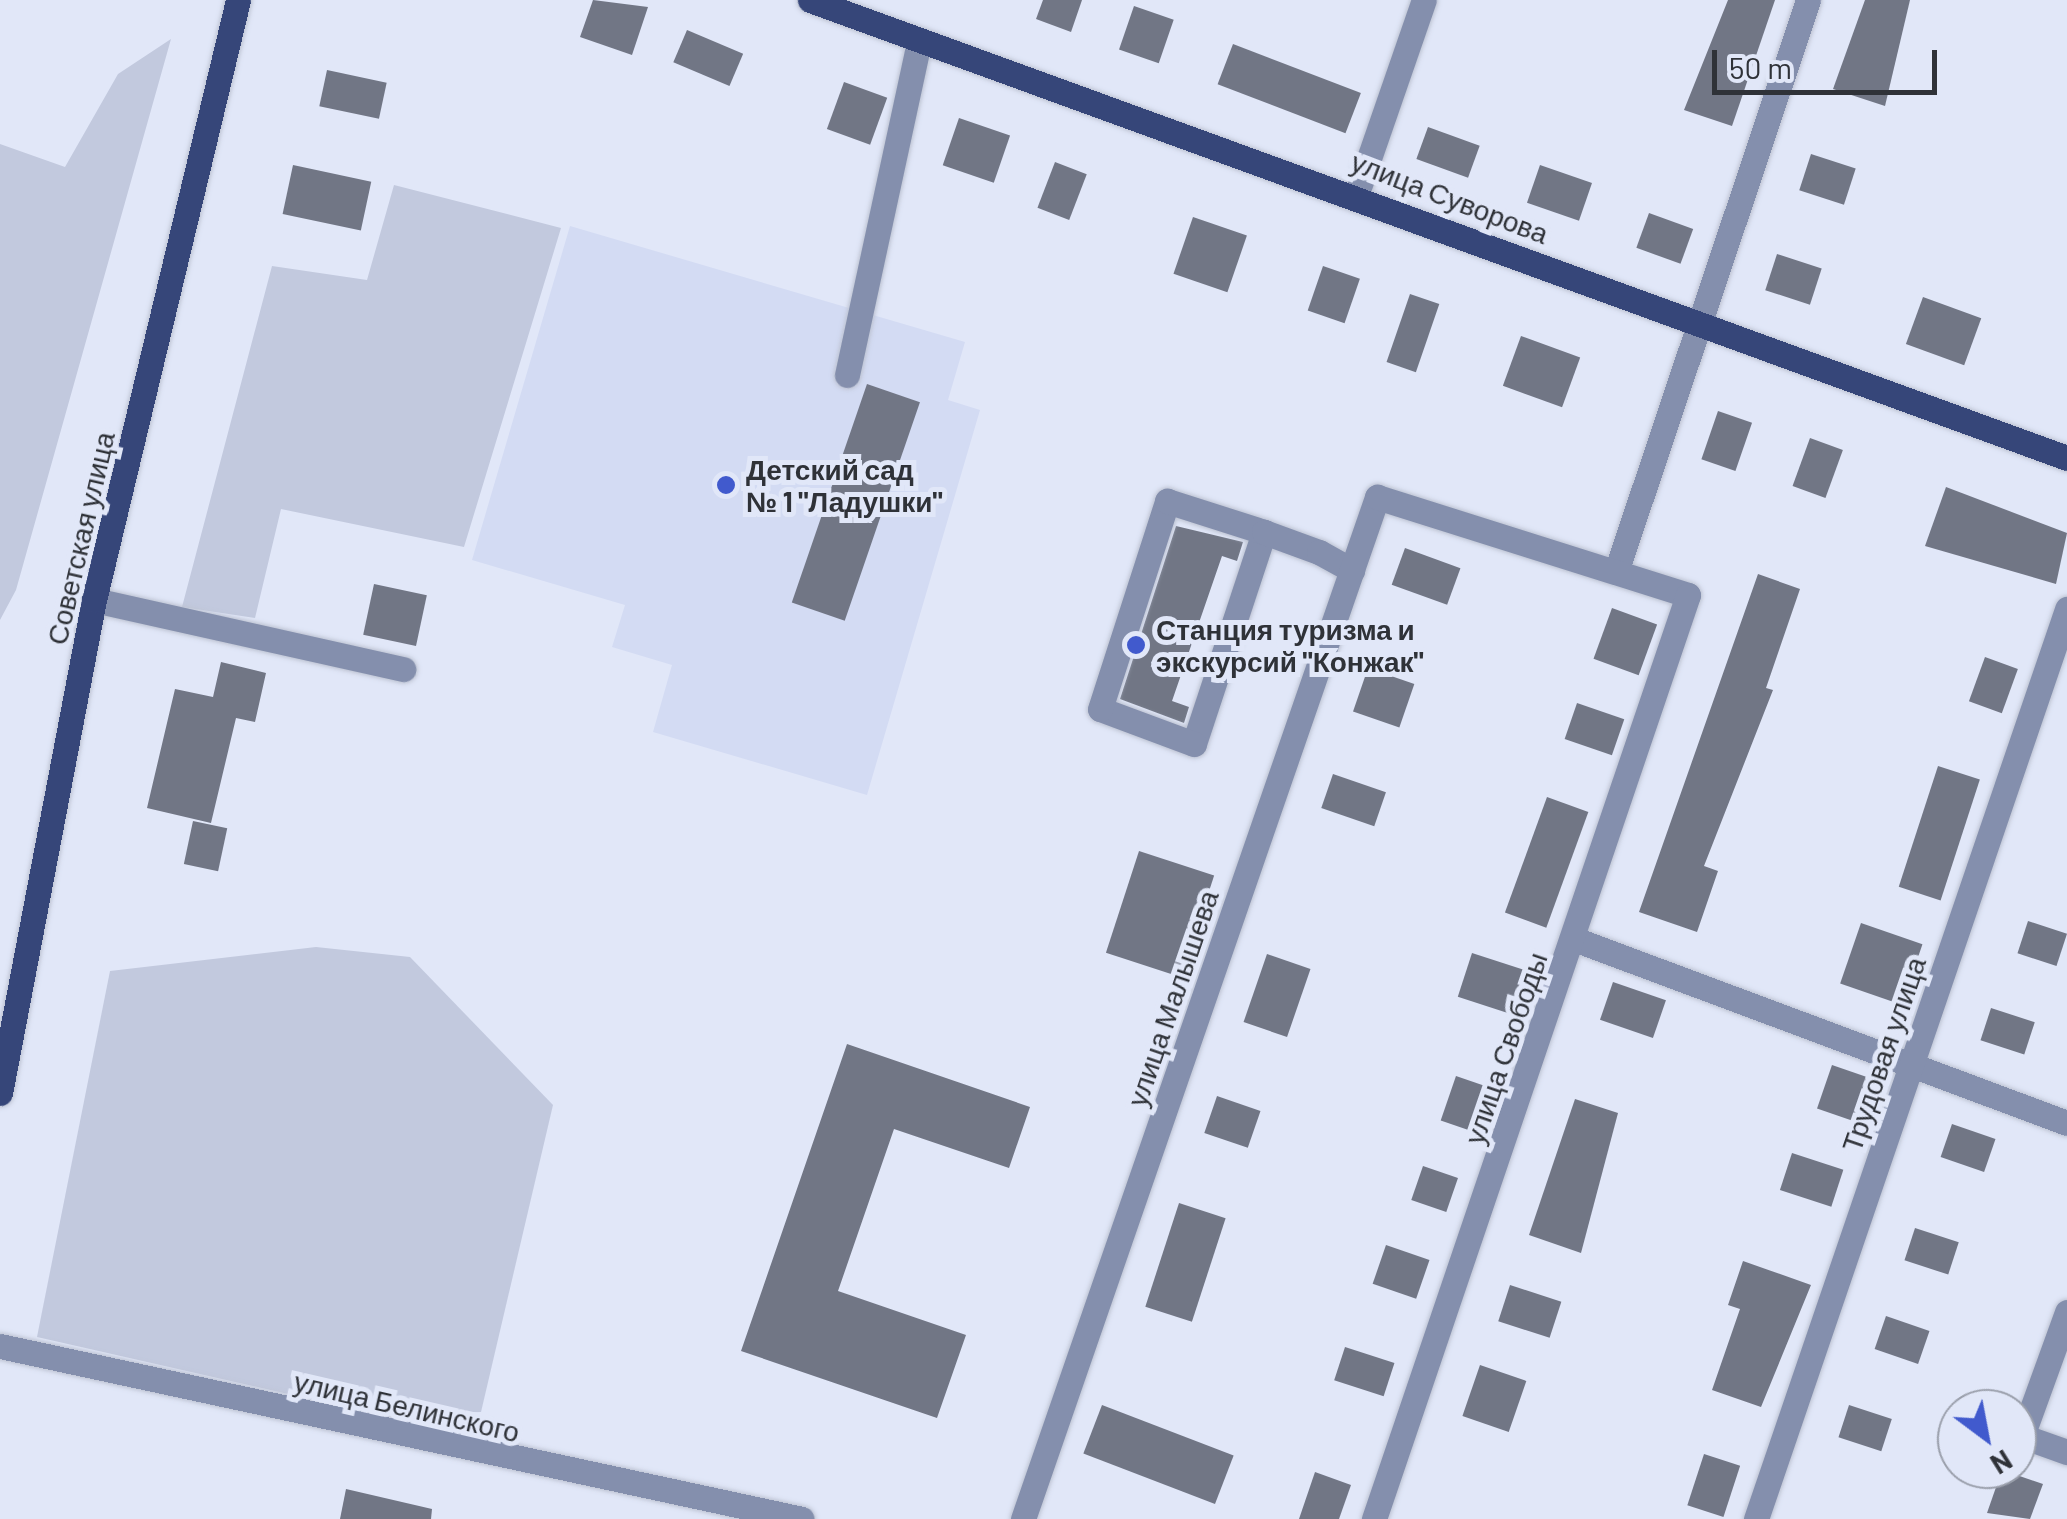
<!DOCTYPE html>
<meta charset="utf-8">
<style>
body{margin:0}
#map{position:relative;width:2067px;height:1519px;overflow:hidden;background:#e1e7f8;font-family:Barlow,sans-serif}
div>[style]{position:absolute}
.built>*{inset:0;background:#d3dbf3}
.green>*{inset:0;background:#c2c9de}
.building>*{inset:0;background:#717685;transform-origin:0 0}
.roads{filter:drop-shadow(0 0 2px #bdc3d2) drop-shadow(0 0 2px #bdc3d2)}
.minor>*{height:25px;margin:-12.5px;padding:0 12.5px;transform-origin:12.5px;border-radius:12.5px;background:#848fad}
.major>*{height:25px;margin:-12.5px;padding:0 12.5px;transform-origin:12.5px;border-radius:12.5px;background:#364679}
.dots>*{width:28px;height:28px;translate:-50% -50%;box-sizing:border-box;border:5px solid #e1e7f8;border-radius:50%}
span{translate:-50% -50%;white-space:nowrap;text-align:center;line-height:1.15;-webkit-text-stroke:10px #e1e7f8;paint-order:stroke}
.street-label{font-size:28px;color:#2f3238}
.poi-label{font-size:28px;color:#2f3238;font-weight:700}
.left{translate:0 -50%;text-align:left}
.north{position:absolute;left:1937px;top:1389px;width:100px;height:100px;box-sizing:border-box;background:#e1e7f8;border:2px solid #9a9fab;border-radius:50%;rotate:148deg;font-size:28px;font-weight:700;line-height:40px;text-align:center;color:#2f3238}
.north::after{content:'';display:block;margin:auto;width:35px;height:45px;background:#415acd;clip-path:polygon(50% 0,100% 100%,50% 72%,0 100%)}
.scale{position:absolute;left:1712px;top:50px;width:225px;height:45px;box-sizing:border-box;border:5px solid #2f3238;border-top:0;padding-left:12px;font-size:30px;line-height:35px;white-space:nowrap;color:#2f3238;-webkit-text-stroke:8px #e1e7f8;paint-order:stroke}
</style>
<div id="map">
<div class="built">
<i style="clip-path:polygon(570px 226px,965px 342px,948px 400px,980px 410px,867px 795px,653px 732px,672px 665px,612px 647px,625px 605px,472px 560px)"></i>
</div>
<div class="green">
<i style="clip-path:polygon(171px 39px,16px 590px,0 620px,0 144px,65px 167px,118px 74px)"></i>
<i style="clip-path:polygon(394px 185px,561px 228px,464px 547px,281px 509px,255px 618px,182px 607px,272px 266px,367px 280px)"></i>
<i style="clip-path:polygon(316px 947px,410px 957px,553px 1105px,481px 1412px,380px 1415px,37px 1337px,110px 971px)"></i>
</div>
<div class="building">
<i style="clip-path:polygon(593px 0,648px 7px,632px 55px,580px 37px)"></i>
<i style="clip-path:polygon(1043px 0,1082px 0,1071px 32px,1036px 19px)"></i>
<i style="clip-path:polygon(1728px 0,1775px 0,1732px 126px,1684px 110px)"></i>
<i style="clip-path:polygon(1865px 0,1910px 0,1885px 106px,1833px 89px)"></i>
<i style="left:1134px;top:6px;width:42px;height:46px;rotate:19deg"></i>
<i style="left:687px;top:30px;width:61px;height:35px;rotate:23deg"></i>
<i style="left:1233px;top:44px;width:137px;height:43px;rotate:21deg"></i>
<i style="left:327px;top:70px;width:61px;height:37px;rotate:12deg"></i>
<i style="left:844px;top:82px;width:46px;height:50px;rotate:20deg"></i>
<i style="left:959px;top:118px;width:54px;height:50px;rotate:19deg"></i>
<i style="left:1428px;top:127px;width:55px;height:34px;rotate:20deg"></i>
<i style="left:1811px;top:154px;width:47px;height:38px;rotate:18deg"></i>
<i style="left:1055px;top:162px;width:34px;height:49px;rotate:21deg"></i>
<i style="left:293px;top:165px;width:80px;height:50px;rotate:12deg"></i>
<i style="left:1540px;top:165px;width:55px;height:40px;rotate:19deg"></i>
<i style="left:1649px;top:213px;width:47px;height:37px;rotate:20deg"></i>
<i style="left:1193px;top:217px;width:57px;height:60px;rotate:19deg"></i>
<i style="left:1777px;top:254px;width:47px;height:38px;rotate:18deg"></i>
<i style="left:1323px;top:266px;width:39px;height:47px;rotate:19deg"></i>
<i style="left:1410px;top:294px;width:31px;height:72px;rotate:19deg"></i>
<i style="left:1923px;top:297px;width:62px;height:50px;rotate:20deg"></i>
<i style="left:1521px;top:336px;width:63px;height:53px;rotate:20deg"></i>
<i style="left:867px;top:384px;width:56px;height:231px;rotate:19deg"></i>
<i style="left:1718px;top:411px;width:36px;height:51px;rotate:19deg"></i>
<i style="left:1810px;top:438px;width:35px;height:51px;rotate:20deg"></i>
<i style="clip-path:polygon(1946px 487px,2067px 533px,2056px 584px,1925px 546px)"></i>
<i style="clip-path:polygon(1176px 526px,1243px 542px,1237px 561px,1222px 556px,1172px 701px,1189px 707px,1184px 723px,1120px 699px)"></i>
<i style="left:1405px;top:548px;width:59px;height:39px;rotate:20deg"></i>
<i style="clip-path:polygon(1758px 574px,1800px 589px,1766px 688px,1773px 690px,1704px 866px,1718px 871px,1697px 932px,1639px 912px)"></i>
<i style="left:374px;top:584px;width:54px;height:52px;rotate:12deg"></i>
<i style="left:1612px;top:608px;width:48px;height:54px;rotate:20deg"></i>
<i style="left:1985px;top:657px;width:35px;height:47px;rotate:20deg"></i>
<i style="clip-path:polygon(221px 662px,266px 673px,255px 722px,236px 718px,211px 823px,147px 808px,175px 689px,213px 697px)"></i>
<i style="left:1368px;top:668px;width:49px;height:46px;rotate:19deg"></i>
<i style="left:1577px;top:703px;width:50px;height:38px;rotate:19deg"></i>
<i style="left:1938px;top:766px;width:44px;height:127px;rotate:18deg"></i>
<i style="left:1333px;top:774px;width:56px;height:36px;rotate:19deg"></i>
<i style="left:1547px;top:797px;width:44px;height:123px;rotate:20deg"></i>
<i style="left:193px;top:821px;width:35px;height:44px;rotate:12deg"></i>
<i style="left:1139px;top:851px;width:79px;height:107px;rotate:18deg"></i>
<i style="left:2028px;top:921px;width:41px;height:34px;rotate:18deg"></i>
<i style="left:1861px;top:923px;width:65px;height:64px;rotate:19deg"></i>
<i style="left:1472px;top:953px;width:63px;height:46px;rotate:18deg"></i>
<i style="left:1267px;top:954px;width:46px;height:72px;rotate:19deg"></i>
<i style="left:1613px;top:982px;width:56px;height:40px;rotate:19deg"></i>
<i style="left:1991px;top:1008px;width:46px;height:34px;rotate:18deg"></i>
<i style="clip-path:polygon(847px 1044px,1030px 1107px,1009px 1168px,894px 1129px,838px 1291px,966px 1335px,937px 1418px,741px 1351px)"></i>
<i style="left:1832px;top:1065px;width:46px;height:46px;rotate:19deg"></i>
<i style="left:1456px;top:1076px;width:37px;height:47px;rotate:19deg"></i>
<i style="left:1217px;top:1096px;width:46px;height:39px;rotate:19deg"></i>
<i style="clip-path:polygon(1575px 1099px,1618px 1113px,1581px 1253px,1529px 1235px)"></i>
<i style="left:1952px;top:1124px;width:46px;height:35px;rotate:19deg"></i>
<i style="left:1792px;top:1153px;width:54px;height:39px;rotate:18deg"></i>
<i style="left:1423px;top:1166px;width:37px;height:36px;rotate:19deg"></i>
<i style="left:1179px;top:1203px;width:49px;height:109px;rotate:18deg"></i>
<i style="left:1915px;top:1228px;width:46px;height:34px;rotate:18deg"></i>
<i style="left:1386px;top:1245px;width:46px;height:41px;rotate:19deg"></i>
<i style="clip-path:polygon(1743px 1261px,1811px 1285px,1761px 1407px,1712px 1390px,1740px 1309px,1728px 1305px)"></i>
<i style="left:1510px;top:1285px;width:54px;height:38px;rotate:18deg"></i>
<i style="left:1886px;top:1316px;width:46px;height:35px;rotate:19deg"></i>
<i style="left:1345px;top:1347px;width:52px;height:35px;rotate:18deg"></i>
<i style="left:1480px;top:1365px;width:49px;height:54px;rotate:19deg"></i>
<i style="left:1102px;top:1405px;width:141px;height:52px;rotate:21deg"></i>
<i style="left:1849px;top:1405px;width:45px;height:34px;rotate:18deg"></i>
<i style="left:1704px;top:1454px;width:38px;height:54px;rotate:18deg"></i>
<i style="clip-path:polygon(2002px 1470px,2043px 1484px,2030px 1519px,1987px 1513px)"></i>
<i style="clip-path:polygon(1315px 1472px,1351px 1485px,1339px 1519px,1299px 1519px)"></i>
<i style="clip-path:polygon(346px 1489px,432px 1509px,431px 1519px,340px 1519px)"></i>
</div>
<div class="roads">
<div class="minor">
<i style="left:1357px;top:193px;width:204px;rotate:-70.9deg"></i>
<i style="left:847px;top:375px;width:336px;rotate:-77.8deg"></i>
<i style="left:1264px;top:532px;width:223px;rotate:108.3deg"></i>
<i style="left:1194px;top:744px;width:100px;rotate:-159.6deg"></i>
<i style="left:1100px;top:709px;width:219px;rotate:-72.1deg"></i>
<i style="left:1167px;top:501px;width:102px;rotate:17.7deg"></i>
<i style="left:1264px;top:532px;width:59px;rotate:20deg"></i>
<i style="left:1319px;top:552px;width:38px;rotate:29deg"></i>
<i style="left:1616px;top:572px;width:603px;rotate:-71.44deg"></i>
<i style="left:94px;top:600px;width:317px;rotate:12.6deg"></i>
<i style="left:1574px;top:939px;width:526px;rotate:20.47deg"></i>
<i style="left:2067px;top:1312px;width:132px;rotate:109.9deg"></i>
<i style="left:2022px;top:1436px;width:48px;rotate:19.6deg"></i>
<i style="left:0;top:1346px;width:820px;rotate:12.17deg"></i>
<i style="left:1023px;top:1519px;width:1082px;rotate:-70.89deg"></i>
<i style="left:1377px;top:497px;width:326px;rotate:17.5deg"></i>
<i style="left:1688px;top:595px;width:976px;rotate:108.77deg"></i>
<i style="left:1756px;top:1519px;width:962px;rotate:-71.13deg"></i>
</div>
<div class="major">
<i style="left:810px;top:0;width:1338px;rotate:20.02deg"></i>
<i style="left:0;top:1093px;width:502px;rotate:-79.21deg"></i>
<i style="left:94px;top:600px;width:617px;rotate:-76.5deg"></i>
</div>
</div>
<div class="dots">
<i style="left:726px;top:485px;background:#415acd"></i>
<i style="left:1136px;top:645px;background:#415acd"></i>
</div>
<div class="street-label">
<span style="left:1450px;top:197px;rotate:21deg">улица Суворова</span>
<span style="left:80px;top:538px;rotate:-77deg">Советская улица</span>
<span style="left:1172px;top:998px;rotate:-71deg">улица Малышева</span>
<span style="left:1505px;top:1048px;rotate:-71deg">улица Свободы</span>
<span style="left:1883px;top:1054px;rotate:-71deg">Трудовая улица</span>
<span style="left:407px;top:1406px;rotate:13deg">улица Белинского</span>
</div>
<div class="poi-label">
<span class="left" style="left:746px;top:485px">Детский сад<br>№ 1 "Ладушки"</span>
<span class="left" style="left:1156px;top:645px">Станция туризма и<br>экскурсий "Конжак"</span>
</div>
<div class="north">N</div>
<div class="scale">50 m</div>
</div>
